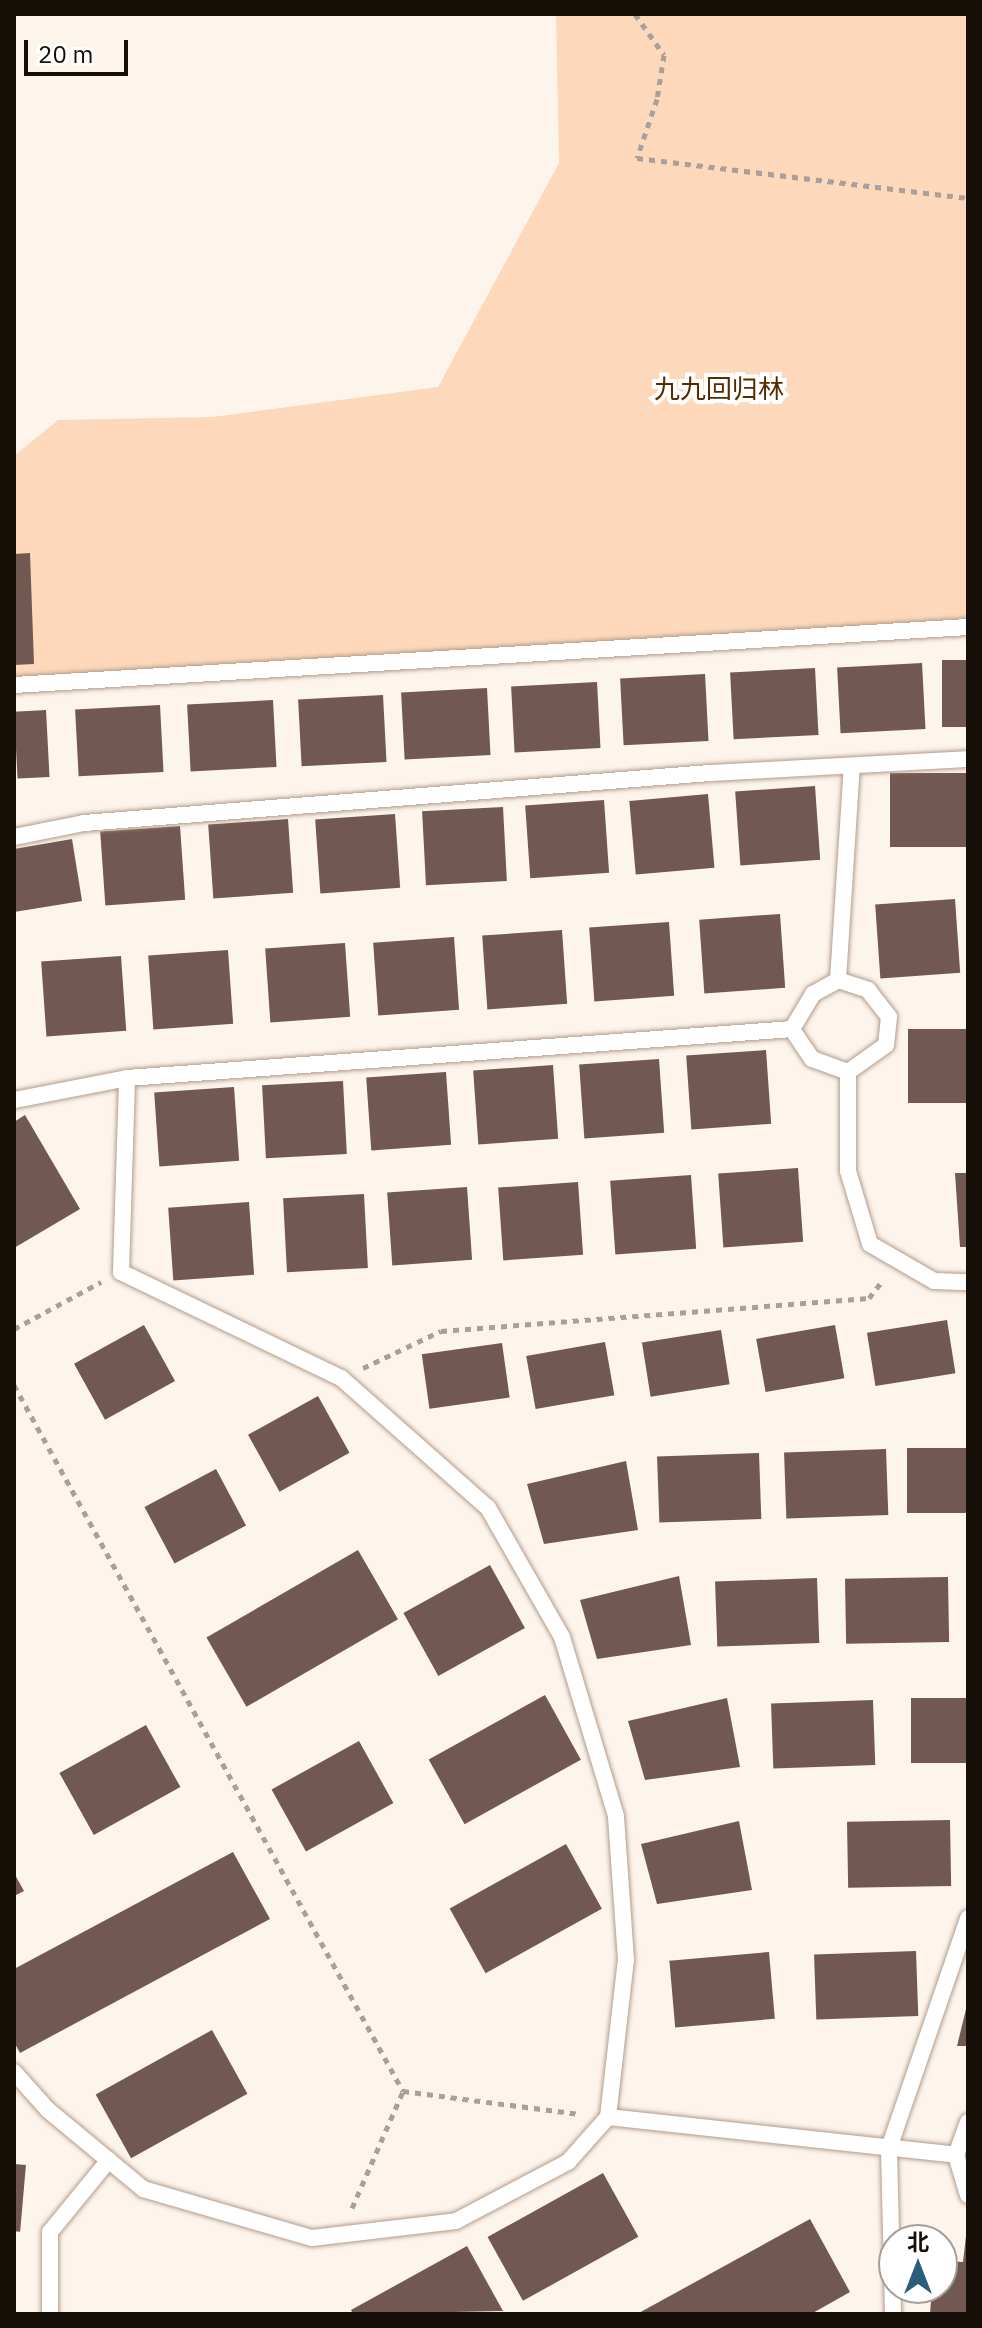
<!DOCTYPE html>
<meta charset="utf-8">
<style>
body{margin:0}
#map{position:relative;width:982px;height:2328px;overflow:hidden;background:#fdf4ec;font-family:"IBM Plex Sans","Noto Sans SC",sans-serif}
div>[style]{position:absolute}
.green>*{inset:0;background:#fdd8bb}
.building>*{inset:0;background:#715850;transform-origin:0 0}
.path>*{height:5px;margin-top:-2.5px;transform-origin:0;background:repeating-linear-gradient(90deg,#a9a199 0 6px,transparent 0 12px)}
.roads{filter:drop-shadow(0 0 2px #b29c8a) drop-shadow(0 0 2px #b29c8a)}
.lane>*{height:16px;margin:-8px;padding:0 8px;transform-origin:8px;border-radius:8px;background:#fff}
span{translate:-50% -50%;white-space:nowrap;text-align:center;line-height:1.15;-webkit-text-stroke:8px #fff;paint-order:stroke}
.park-label{font-size:26px;color:#552b00}
.frame{position:absolute;inset:0;border:16px solid #160f08;pointer-events:none}
.north{position:absolute;left:878px;top:2224px;width:80px;height:80px;box-sizing:border-box;background:#fff;border:2px solid #a29f9c;border-radius:50%;rotate:0deg;font-size:22px;font-weight:700;line-height:32px;text-align:center;color:#160f08}
.north::after{content:'';display:block;margin:auto;width:28px;height:36px;background:#2c5d7b;clip-path:polygon(50% 0,100% 100%,50% 72%,0 100%)}
.scale{position:absolute;left:24px;top:40px;width:104px;height:36px;box-sizing:border-box;border:4px solid #160f08;border-top:0;padding-left:10px;font-size:24px;line-height:28px;white-space:nowrap;color:#160f08;-webkit-text-stroke:6px #fff;paint-order:stroke}
</style>
<div id="map">
<div class="green">
<i style="clip-path:polygon(556px 14px,968px 14px,968px 627px,14px 685px,14px 456px,58px 420px,213px 417px,438px 387px,559px 163px)"></i>
</div>
<div class="building">
<i style="clip-path:polygon(30px 553px,34px 664px,14px 665px,14px 554px)"></i>
<i style="left:968px;top:660px;width:67px;height:26px;rotate:90deg"></i>
<i style="left:922px;top:663px;width:66px;height:85px;rotate:87deg"></i>
<i style="left:815px;top:668px;width:67px;height:85px;rotate:87deg"></i>
<i style="left:705px;top:674px;width:67px;height:85px;rotate:87deg"></i>
<i style="left:597px;top:682px;width:66px;height:86px;rotate:87deg"></i>
<i style="left:487px;top:688px;width:67px;height:86px;rotate:87deg"></i>
<i style="left:383px;top:695px;width:67px;height:85px;rotate:87deg"></i>
<i style="left:273px;top:700px;width:67px;height:86px;rotate:87deg"></i>
<i style="left:160px;top:705px;width:67px;height:85px;rotate:87deg"></i>
<i style="left:46px;top:710px;width:67px;height:32px;rotate:87deg"></i>
<i style="left:968px;top:773px;width:74px;height:78px;rotate:90deg"></i>
<i style="left:815px;top:786px;width:74px;height:80px;rotate:86deg"></i>
<i style="left:708px;top:794px;width:74px;height:79px;rotate:85deg"></i>
<i style="left:604px;top:800px;width:73px;height:79px;rotate:86deg"></i>
<i style="left:503px;top:807px;width:74px;height:81px;rotate:87deg"></i>
<i style="left:395px;top:814px;width:74px;height:80px;rotate:86deg"></i>
<i style="left:288px;top:819px;width:74px;height:80px;rotate:86deg"></i>
<i style="left:180px;top:826px;width:74px;height:80px;rotate:86deg"></i>
<i style="clip-path:polygon(72px 839px,82px 901px,14px 912px,14px 849px)"></i>
<i style="left:955px;top:899px;width:74px;height:80px;rotate:86deg"></i>
<i style="left:780px;top:914px;width:74px;height:81px;rotate:86deg"></i>
<i style="left:669px;top:922px;width:74px;height:80px;rotate:86deg"></i>
<i style="left:562px;top:930px;width:74px;height:80px;rotate:86deg"></i>
<i style="left:454px;top:937px;width:73px;height:81px;rotate:86deg"></i>
<i style="left:345px;top:943px;width:74px;height:80px;rotate:86deg"></i>
<i style="left:228px;top:950px;width:74px;height:80px;rotate:86deg"></i>
<i style="left:121px;top:956px;width:75px;height:80px;rotate:86deg"></i>
<i style="left:968px;top:1029px;width:74px;height:60px;rotate:90deg"></i>
<i style="left:766px;top:1050px;width:74px;height:80px;rotate:86deg"></i>
<i style="left:659px;top:1059px;width:74px;height:80px;rotate:86deg"></i>
<i style="left:553px;top:1065px;width:74px;height:80px;rotate:86deg"></i>
<i style="left:446px;top:1072px;width:73px;height:80px;rotate:86deg"></i>
<i style="left:343px;top:1081px;width:73px;height:81px;rotate:87deg"></i>
<i style="left:234px;top:1087px;width:74px;height:80px;rotate:86deg"></i>
<i style="clip-path:polygon(25px 1115px,80px 1209px,14px 1248px,14px 1122px)"></i>
<i style="left:798px;top:1168px;width:74px;height:80px;rotate:86deg"></i>
<i style="clip-path:polygon(955px 1173px,968px 1173px,968px 1247px,960px 1247px)"></i>
<i style="left:691px;top:1175px;width:74px;height:81px;rotate:86deg"></i>
<i style="left:578px;top:1182px;width:73px;height:80px;rotate:86deg"></i>
<i style="left:467px;top:1187px;width:73px;height:80px;rotate:86deg"></i>
<i style="left:364px;top:1194px;width:74px;height:81px;rotate:87deg"></i>
<i style="left:249px;top:1202px;width:73px;height:81px;rotate:86deg"></i>
<i style="left:947px;top:1320px;width:54px;height:81px;rotate:81deg"></i>
<i style="left:144px;top:1325px;width:64px;height:80px;rotate:61deg"></i>
<i style="left:835px;top:1325px;width:54px;height:80px;rotate:80deg"></i>
<i style="left:721px;top:1330px;width:55px;height:80px;rotate:81deg"></i>
<i style="left:605px;top:1342px;width:54px;height:80px;rotate:80deg"></i>
<i style="left:502px;top:1343px;width:55px;height:81px;rotate:82deg"></i>
<i style="left:318px;top:1396px;width:65px;height:80px;rotate:61deg"></i>
<i style="left:968px;top:1448px;width:65px;height:61px;rotate:90deg"></i>
<i style="left:886px;top:1449px;width:66px;height:102px;rotate:88deg"></i>
<i style="left:759px;top:1453px;width:66px;height:102px;rotate:88deg"></i>
<i style="clip-path:polygon(626px 1461px,638px 1530px,544px 1544px,527px 1484px)"></i>
<i style="left:216px;top:1469px;width:64px;height:81px;rotate:62deg"></i>
<i style="left:358px;top:1550px;width:80px;height:175px;rotate:60deg"></i>
<i style="left:490px;top:1565px;width:72px;height:99px;rotate:61deg"></i>
<i style="clip-path:polygon(679px 1576px,691px 1645px,597px 1659px,580px 1600px)"></i>
<i style="left:948px;top:1577px;width:65px;height:103px;rotate:89deg"></i>
<i style="left:817px;top:1578px;width:65px;height:102px;rotate:88deg"></i>
<i style="left:545px;top:1695px;width:74px;height:133px;rotate:61deg"></i>
<i style="clip-path:polygon(727px 1698px,740px 1767px,645px 1780px,628px 1721px)"></i>
<i style="left:968px;top:1698px;width:65px;height:57px;rotate:90deg"></i>
<i style="left:873px;top:1700px;width:65px;height:102px;rotate:88deg"></i>
<i style="left:146px;top:1725px;width:71px;height:99px;rotate:61deg"></i>
<i style="left:359px;top:1741px;width:71px;height:100px;rotate:61deg"></i>
<i style="left:950px;top:1820px;width:66px;height:103px;rotate:89deg"></i>
<i style="clip-path:polygon(739px 1821px,752px 1890px,657px 1904px,641px 1844px)"></i>
<i style="left:566px;top:1844px;width:74px;height:133px;rotate:61deg"></i>
<i style="clip-path:polygon(233px 1852px,270px 1919px,20px 2053px,14px 2042px,14px 1969px)"></i>
<i style="clip-path:polygon(14px 1873px,24px 1891px,14px 1896px)"></i>
<i style="left:916px;top:1951px;width:65px;height:102px;rotate:88deg"></i>
<i style="left:769px;top:1952px;width:67px;height:100px;rotate:85deg"></i>
<i style="clip-path:polygon(967px 2005px,968px 2046px,957px 2046px)"></i>
<i style="left:212px;top:2030px;width:73px;height:133px;rotate:61deg"></i>
<i style="left:14px;top:2164px;width:12px;height:67px;rotate:5deg"></i>
<i style="left:603px;top:2173px;width:73px;height:132px;rotate:61deg"></i>
<i style="clip-path:polygon(810px 2219px,850px 2292px,811px 2314px,637px 2314px)"></i>
<i style="clip-path:polygon(966px 2236px,968px 2314px,930px 2314px,932px 2288px,942px 2288px,942px 2261px,963px 2262px)"></i>
<i style="clip-path:polygon(467px 2246px,503px 2311px,353px 2314px,351px 2310px)"></i>
</div>
<div class="path">
<i style="left:635px;top:14px;width:50px;rotate:54.7deg"></i>
<i style="left:664px;top:55px;width:45px;rotate:99deg"></i>
<i style="left:657px;top:99px;width:62px;rotate:108.7deg"></i>
<i style="left:637px;top:158px;width:333px;rotate:6.9deg"></i>
<i style="left:14px;top:1329px;width:99px;rotate:-28.4deg"></i>
<i style="left:363px;top:1368px;width:86px;rotate:-25.4deg"></i>
<i style="left:441px;top:1331px;width:429px;rotate:-4.4deg"></i>
<i style="left:869px;top:1298px;width:23px;rotate:-52deg"></i>
<i style="left:14px;top:1385px;width:806px;rotate:61.15deg"></i>
<i style="left:352px;top:2208px;width:128px;rotate:-66.4deg"></i>
<i style="left:403px;top:2091px;width:178px;rotate:7.4deg"></i>
</div>
<div class="roads">
<div class="lane">
<i style="left:14px;top:685px;width:956px;rotate:-3.48deg"></i>
<i style="left:14px;top:837px;width:71px;rotate:-11.3deg"></i>
<i style="left:84px;top:823px;width:628px;rotate:-4.57deg"></i>
<i style="left:710px;top:773px;width:258px;rotate:-3.1deg"></i>
<i style="left:838px;top:980px;width:32px;rotate:18deg"></i>
<i style="left:868px;top:990px;width:34px;rotate:52deg"></i>
<i style="left:889px;top:1017px;width:28px;rotate:96deg"></i>
<i style="left:886px;top:1045px;width:47px;rotate:144.6deg"></i>
<i style="left:848px;top:1072px;width:38px;rotate:-160deg"></i>
<i style="left:812px;top:1059px;width:36px;rotate:-124deg"></i>
<i style="left:792px;top:1029px;width:41px;rotate:-59deg"></i>
<i style="left:813px;top:994px;width:29px;rotate:-29deg"></i>
<i style="left:838px;top:980px;width:214px;rotate:-86.3deg"></i>
<i style="left:848px;top:1072px;width:99px;rotate:90deg"></i>
<i style="left:848px;top:1171px;width:76px;rotate:73.2deg"></i>
<i style="left:870px;top:1244px;width:74px;rotate:30deg"></i>
<i style="left:934px;top:1281px;width:34px;rotate:2deg"></i>
<i style="left:14px;top:1100px;width:115px;rotate:-11deg"></i>
<i style="left:127px;top:1078px;width:667px;rotate:-4.21deg"></i>
<i style="left:14px;top:2072px;width:51px;rotate:48.2deg"></i>
<i style="left:48px;top:2110px;width:124px;rotate:39.7deg"></i>
<i style="left:143px;top:2189px;width:176px;rotate:16.2deg"></i>
<i style="left:312px;top:2238px;width:145px;rotate:-6.7deg"></i>
<i style="left:456px;top:2221px;width:127px;rotate:-27.8deg"></i>
<i style="left:568px;top:2162px;width:60px;rotate:-48.4deg"></i>
<i style="left:608px;top:2117px;width:158px;rotate:-83.5deg"></i>
<i style="left:626px;top:1960px;width:144px;rotate:-94deg"></i>
<i style="left:616px;top:1816px;width:187px;rotate:-106.8deg"></i>
<i style="left:562px;top:1637px;width:149px;rotate:-119.8deg"></i>
<i style="left:488px;top:1508px;width:196px;rotate:-138.5deg"></i>
<i style="left:341px;top:1378px;width:244px;rotate:-154.3deg"></i>
<i style="left:121px;top:1272px;width:194px;rotate:-88.2deg"></i>
<i style="left:608px;top:2117px;width:350px;rotate:6.2deg"></i>
<i style="left:968px;top:2122px;width:35px;rotate:110deg"></i>
<i style="left:956px;top:2155px;width:42px;rotate:73.3deg"></i>
<i style="left:50px;top:2314px;width:82px;rotate:-90deg"></i>
<i style="left:50px;top:2232px;width:93px;rotate:-50.7deg"></i>
<i style="left:893px;top:2314px;width:166px;rotate:-91.4deg"></i>
<i style="left:889px;top:2148px;width:243px;rotate:-71deg"></i>
</div>
</div>
<div class="park-label">
<span style="left:719px;top:389px">九九回归林</span>
</div>
<div class="frame"></div>
<div class="north">北</div>
<div class="scale">20 m</div>
</div>
